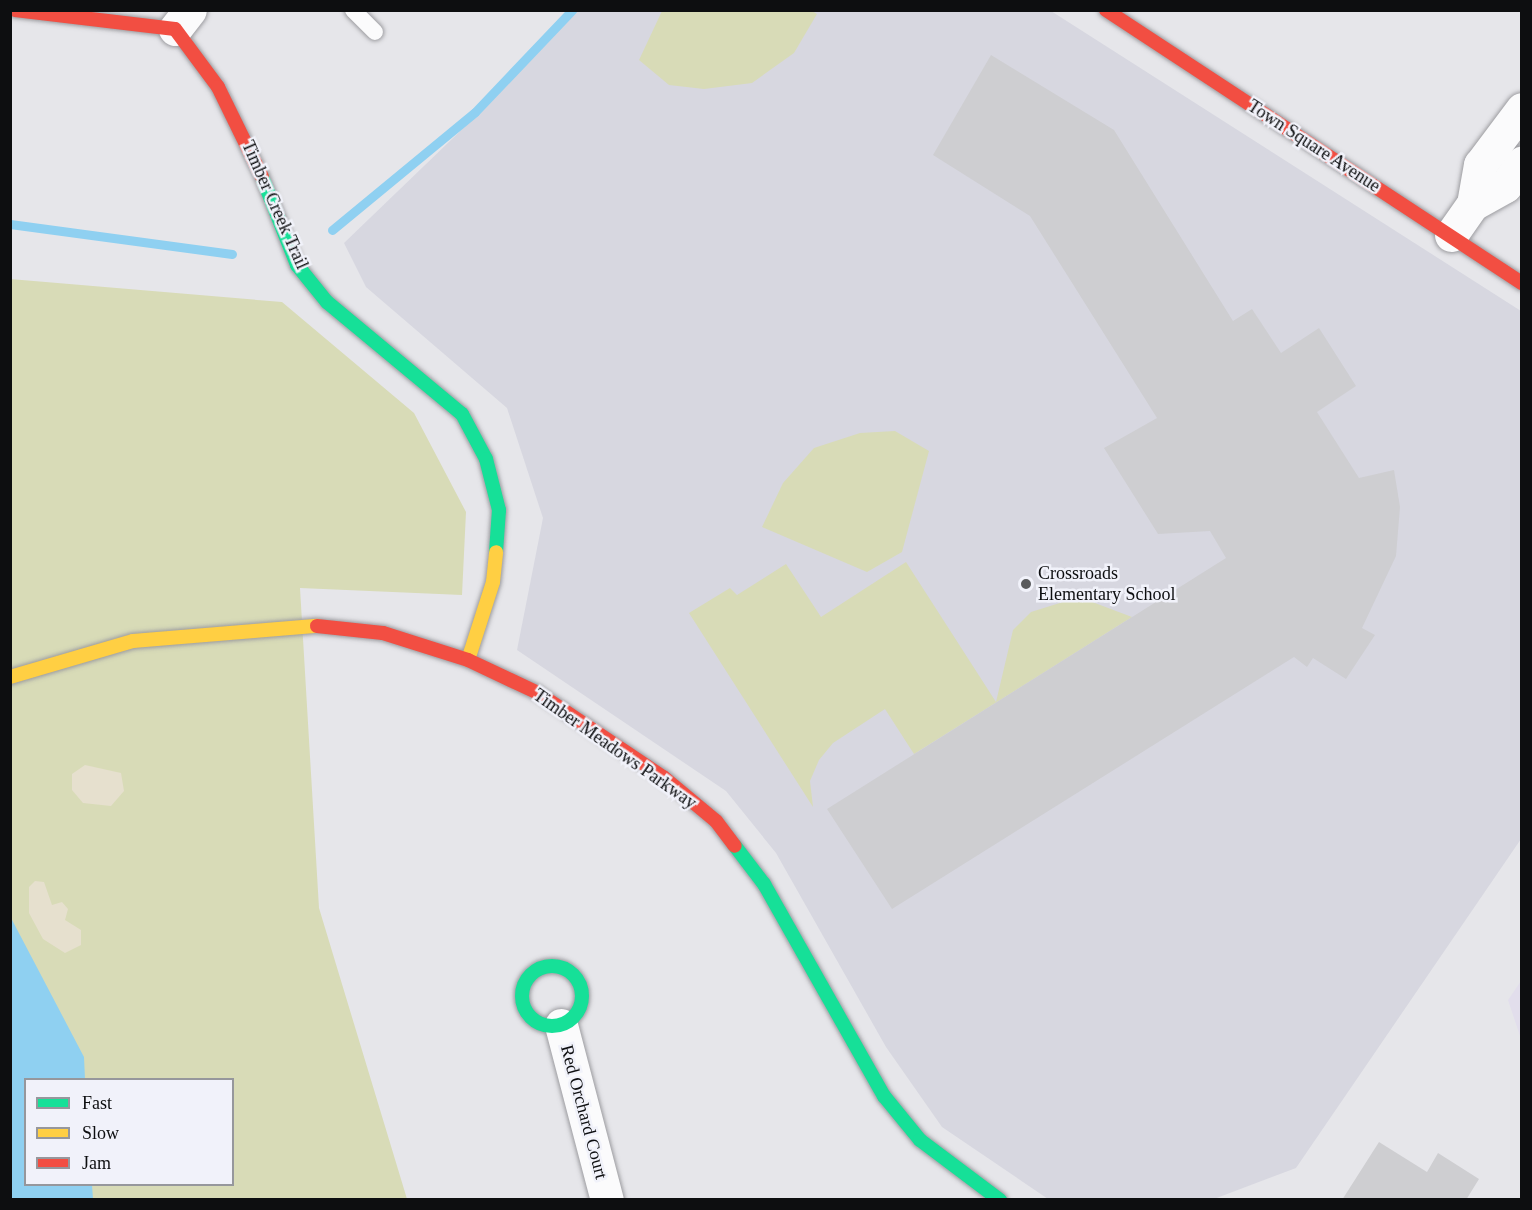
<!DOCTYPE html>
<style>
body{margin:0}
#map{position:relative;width:1532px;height:1210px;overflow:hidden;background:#e6e6ea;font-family:"Times New Roman",serif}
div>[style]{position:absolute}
.commercial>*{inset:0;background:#e2deec}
.built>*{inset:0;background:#d7d7e0}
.green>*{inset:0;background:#d8dbb7}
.sand>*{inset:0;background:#e6e0ce}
.water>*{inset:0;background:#8fd0f1}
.stream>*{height:9px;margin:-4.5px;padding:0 4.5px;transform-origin:4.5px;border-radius:4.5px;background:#8fd0f1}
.building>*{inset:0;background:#ceced1}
.roads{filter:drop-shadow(0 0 2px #9c9ca0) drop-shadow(0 0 2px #9c9ca0)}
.lane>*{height:16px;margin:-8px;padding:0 8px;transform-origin:8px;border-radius:8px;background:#fbfbfc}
.street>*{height:33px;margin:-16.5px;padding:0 16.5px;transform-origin:16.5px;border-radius:16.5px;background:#fbfbfc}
.fast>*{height:14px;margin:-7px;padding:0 7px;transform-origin:7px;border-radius:7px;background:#16e098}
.fast>.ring{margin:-7px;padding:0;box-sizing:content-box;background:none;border:14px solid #16e098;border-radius:50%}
.slow>*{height:14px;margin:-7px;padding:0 7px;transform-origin:7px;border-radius:7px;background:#ffcf43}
.jam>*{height:14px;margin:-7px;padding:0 7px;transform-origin:7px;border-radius:7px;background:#f24e42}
.dots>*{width:16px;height:16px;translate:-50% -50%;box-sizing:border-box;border:3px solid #f1f2fa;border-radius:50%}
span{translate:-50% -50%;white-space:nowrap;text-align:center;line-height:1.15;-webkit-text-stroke:5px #f1f2fa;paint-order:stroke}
.street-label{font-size:18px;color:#0d0e10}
.poi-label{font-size:18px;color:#0d0e10}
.left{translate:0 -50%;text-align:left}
.frame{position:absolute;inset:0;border:12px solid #0d0e10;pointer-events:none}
.legend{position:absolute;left:24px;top:1078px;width:210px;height:108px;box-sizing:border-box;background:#f1f2fa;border:2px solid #96979c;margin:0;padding:8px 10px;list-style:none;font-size:18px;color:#0d0e10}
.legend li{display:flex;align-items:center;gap:12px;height:30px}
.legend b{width:30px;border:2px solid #96979c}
</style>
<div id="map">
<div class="commercial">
<i style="clip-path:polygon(1521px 981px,1521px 1039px,1508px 1000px)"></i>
</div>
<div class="built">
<i style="clip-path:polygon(574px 11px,1051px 11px,1521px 311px,1521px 839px,1296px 1168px,1214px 1199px,1048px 1199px,942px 1127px,886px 1047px,776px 853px,726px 791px,517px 650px,543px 518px,507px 408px,366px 287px,344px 243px,478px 114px)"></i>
</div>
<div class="green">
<i style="clip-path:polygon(812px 11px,817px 14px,794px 53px,752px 83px,704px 89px,669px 85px,639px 60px,662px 11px)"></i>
<i style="clip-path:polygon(evenodd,10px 279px,282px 302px,414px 413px,466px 512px,462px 595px,300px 588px,319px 908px,407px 1199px,11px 1199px,10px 279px,26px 1080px,232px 1080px,232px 1184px,26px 1184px,26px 1080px)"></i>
<i style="clip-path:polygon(895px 431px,929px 451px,902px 552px,867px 572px,762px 527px,783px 483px,814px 448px,860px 433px)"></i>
<i style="clip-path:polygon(906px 562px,996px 702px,1013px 630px,1031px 612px,1079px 597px,1132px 617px,914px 754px,885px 709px,833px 743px,819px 760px,810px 781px,813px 807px,689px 613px,730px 588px,737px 595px,786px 564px,821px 617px)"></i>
</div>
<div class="sand">
<i style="clip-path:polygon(85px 765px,121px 773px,124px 791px,111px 806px,83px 803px,72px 790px,72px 774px)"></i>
<i style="clip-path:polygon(35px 881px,44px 882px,52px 905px,62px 902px,68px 909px,65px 920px,81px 930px,81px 945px,65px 953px,43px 939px,29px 913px,29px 887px)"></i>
</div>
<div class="water">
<i style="clip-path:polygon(10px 916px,84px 1057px,85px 1079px,26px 1080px,26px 1184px,92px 1185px,93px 1199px,11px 1199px)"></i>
</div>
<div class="stream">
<i style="left:10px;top:224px;width:224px;rotate:7.7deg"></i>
<i style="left:332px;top:230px;width:185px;rotate:-39.5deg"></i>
<i style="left:475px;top:112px;width:141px;rotate:-46.4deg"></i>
</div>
<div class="building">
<i style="clip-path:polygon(991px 55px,1114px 130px,1233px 321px,1252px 309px,1281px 353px,1319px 328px,1356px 386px,1317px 412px,1359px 478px,1394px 470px,1400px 507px,1396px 556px,1362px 628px,1375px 635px,1346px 679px,1313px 658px,1307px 667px,1294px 657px,892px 909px,827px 809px,1226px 558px,1210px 531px,1158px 534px,1104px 448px,1157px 418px,1030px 216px,933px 155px)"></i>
<i style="clip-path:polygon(1379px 1142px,1427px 1172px,1438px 1153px,1479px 1179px,1466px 1200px,1342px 1200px)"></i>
</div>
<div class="roads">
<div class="lane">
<i style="left:353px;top:10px;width:31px;rotate:45deg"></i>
</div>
<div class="street">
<i style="left:175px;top:29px;width:24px;rotate:-52deg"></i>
<i style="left:1473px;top:204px;width:37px;rotate:-29deg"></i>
<i style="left:1505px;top:186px;width:29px;rotate:-54deg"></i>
<i style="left:1451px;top:235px;width:38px;rotate:-55deg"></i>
<i style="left:1473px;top:204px;width:40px;rotate:-80deg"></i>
<i style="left:1480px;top:165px;width:70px;rotate:-53.1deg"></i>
<i style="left:561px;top:1025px;width:181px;rotate:75.3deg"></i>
</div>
<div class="fast">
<i style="left:262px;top:177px;width:95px;rotate:68.3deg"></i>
<i style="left:297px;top:265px;width:48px;rotate:51deg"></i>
<i style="left:327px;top:302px;width:175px;rotate:39.7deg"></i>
<i style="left:462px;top:414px;width:51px;rotate:61.9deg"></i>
<i style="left:486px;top:459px;width:53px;rotate:75.7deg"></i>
<i style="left:499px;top:510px;width:42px;rotate:94.1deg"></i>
<i style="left:735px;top:846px;width:48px;rotate:52.7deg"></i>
<i style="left:764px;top:884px;width:244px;rotate:60.5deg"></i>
<i style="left:884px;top:1096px;width:57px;rotate:50.7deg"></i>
<i style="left:920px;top:1140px;width:100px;rotate:36.9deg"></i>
<i class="ring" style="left:522px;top:966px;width:46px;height:46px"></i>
</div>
<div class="slow">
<i style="left:468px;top:660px;width:82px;rotate:-72.2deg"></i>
<i style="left:493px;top:582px;width:30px;rotate:-84deg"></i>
<i style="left:10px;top:677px;width:128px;rotate:-16.3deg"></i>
<i style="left:133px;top:641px;width:185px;rotate:-4.7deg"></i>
</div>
<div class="jam">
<i style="left:15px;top:10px;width:161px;rotate:6.8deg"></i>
<i style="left:175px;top:29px;width:72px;rotate:53.4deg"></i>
<i style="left:218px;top:87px;width:100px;rotate:63.9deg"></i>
<i style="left:1106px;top:10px;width:498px;rotate:33.3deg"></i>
<i style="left:317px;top:626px;width:66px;rotate:6.1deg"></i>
<i style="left:383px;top:633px;width:89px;rotate:17.6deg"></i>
<i style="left:468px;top:660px;width:77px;rotate:25.2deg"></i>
<i style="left:538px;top:693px;width:151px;rotate:33.9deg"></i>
<i style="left:663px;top:777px;width:69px;rotate:39.7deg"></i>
<i style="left:716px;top:821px;width:31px;rotate:53deg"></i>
</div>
</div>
<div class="dots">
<i style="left:1026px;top:584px;background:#595a5c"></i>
</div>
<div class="street-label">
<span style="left:1314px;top:146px;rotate:33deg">Town Square Avenue</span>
<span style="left:275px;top:205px;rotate:66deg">Timber Creek Trail</span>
<span style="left:615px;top:749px;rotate:35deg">Timber Meadows Parkway</span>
<span style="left:584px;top:1112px;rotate:75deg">Red Orchard Court</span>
</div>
<div class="poi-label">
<span class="left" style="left:1038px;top:584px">Crossroads<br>Elementary School</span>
</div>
<div class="frame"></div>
<ul class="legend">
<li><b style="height:8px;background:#16e098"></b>Fast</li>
<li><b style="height:8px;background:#ffcf43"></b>Slow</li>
<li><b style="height:8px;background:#f24e42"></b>Jam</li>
</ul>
</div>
